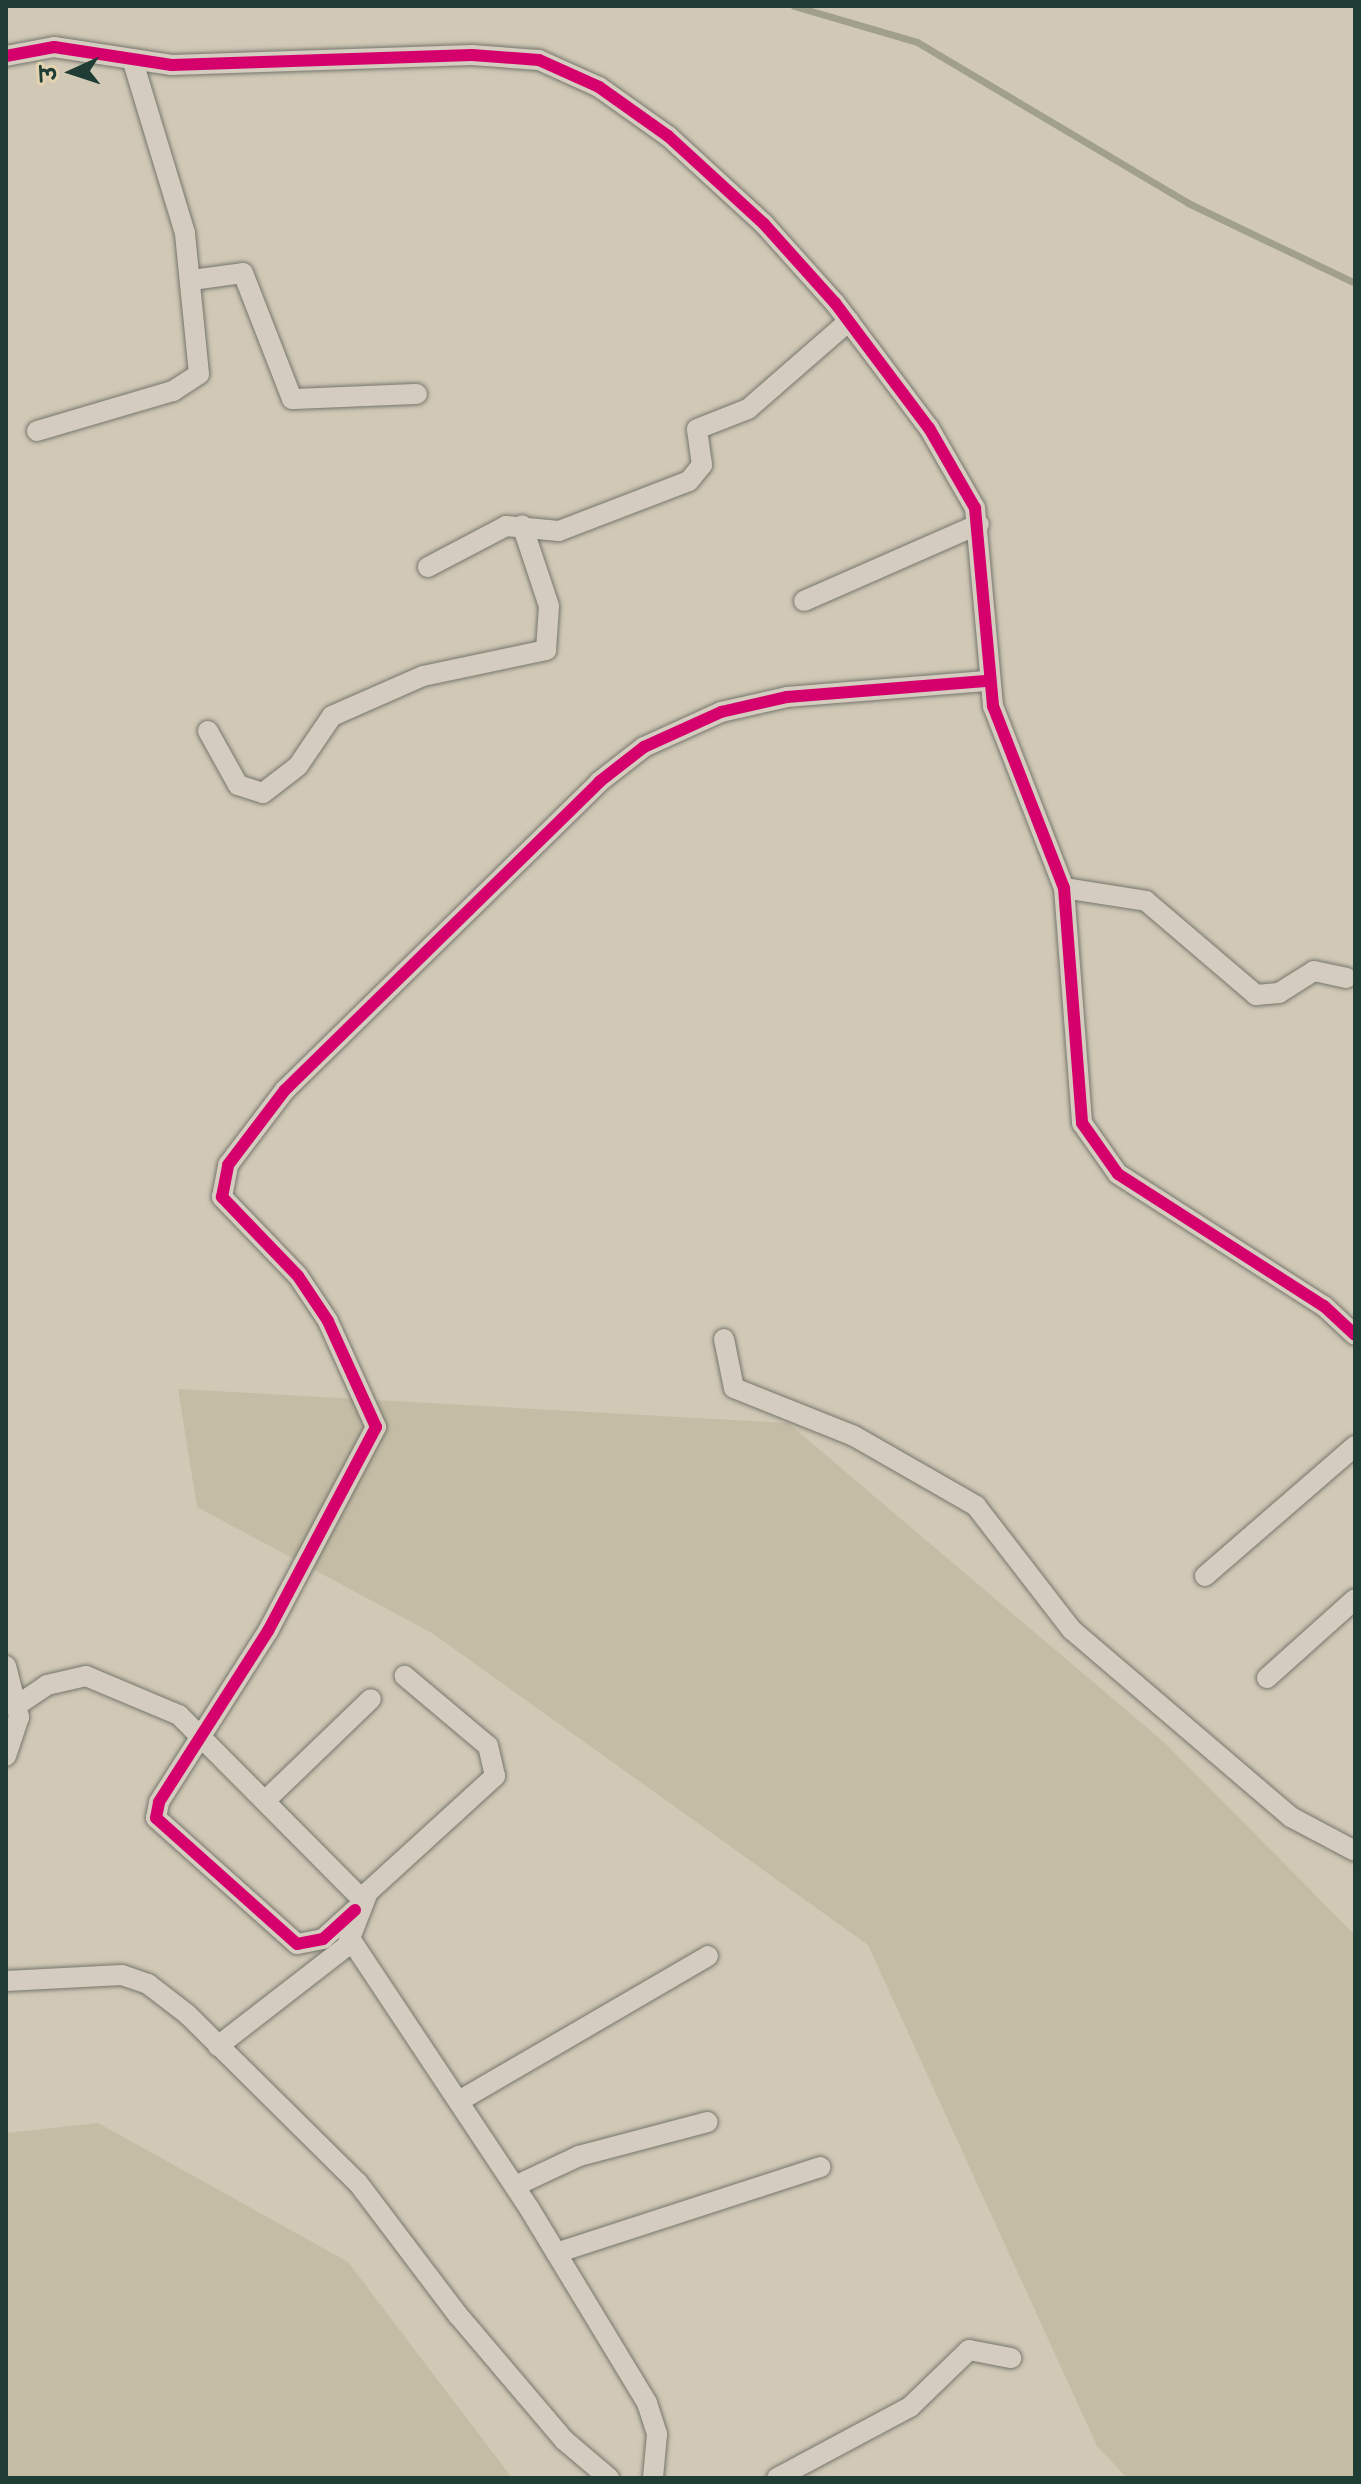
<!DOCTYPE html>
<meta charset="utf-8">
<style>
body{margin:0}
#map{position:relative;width:1361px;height:2484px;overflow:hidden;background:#d1c9b6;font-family:Mali,"Playpen Sans Deva",sans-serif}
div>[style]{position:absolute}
.green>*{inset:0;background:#c4bca4}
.stream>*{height:7px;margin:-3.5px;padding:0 3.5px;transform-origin:3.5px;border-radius:3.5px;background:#a1a18b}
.roads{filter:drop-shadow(0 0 2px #75766c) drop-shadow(0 0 2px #75766c)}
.street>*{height:20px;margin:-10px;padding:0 10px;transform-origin:10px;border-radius:10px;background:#d3ccbf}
.cycleway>*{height:12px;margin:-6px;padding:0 6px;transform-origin:6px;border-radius:6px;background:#d6006c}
span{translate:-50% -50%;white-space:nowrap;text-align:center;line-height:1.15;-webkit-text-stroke:7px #e4d3b0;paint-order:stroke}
.frame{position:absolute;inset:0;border:8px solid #1f3d34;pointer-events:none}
.north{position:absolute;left:32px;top:32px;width:80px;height:80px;-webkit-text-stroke:6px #e4d3b0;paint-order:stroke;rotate:267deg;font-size:22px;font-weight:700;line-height:32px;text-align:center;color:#1f3d34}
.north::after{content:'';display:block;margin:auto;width:28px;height:36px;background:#1f3d34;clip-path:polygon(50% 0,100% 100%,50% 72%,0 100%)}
</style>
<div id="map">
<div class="green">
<i style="clip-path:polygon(178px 1389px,788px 1423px,1165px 1743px,1355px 1935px,1355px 2478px,1127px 2478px,1097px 2446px,868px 1945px,432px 1633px,197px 1507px)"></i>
<i style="clip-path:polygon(98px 2123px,348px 2262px,512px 2478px,6px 2478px,6px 2133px)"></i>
</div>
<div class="stream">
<i style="left:794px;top:6px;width:128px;rotate:16.3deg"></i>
<i style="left:917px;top:42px;width:315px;rotate:30.7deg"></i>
<i style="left:1188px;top:203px;width:185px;rotate:25.6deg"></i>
</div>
<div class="roads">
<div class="street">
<i style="left:6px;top:56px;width:49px;rotate:-10.6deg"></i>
<i style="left:54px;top:47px;width:119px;rotate:8.7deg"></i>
<i style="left:172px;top:65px;width:300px;rotate:-1.9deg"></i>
<i style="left:472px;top:55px;width:67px;rotate:4.3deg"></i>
<i style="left:539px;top:60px;width:66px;rotate:24.2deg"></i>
<i style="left:599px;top:87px;width:85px;rotate:35.4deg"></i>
<i style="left:668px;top:136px;width:130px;rotate:42.5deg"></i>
<i style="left:764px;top:224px;width:106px;rotate:48.1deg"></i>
<i style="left:835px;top:303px;width:156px;rotate:53.1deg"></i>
<i style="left:929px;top:428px;width:92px;rotate:60.1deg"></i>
<i style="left:975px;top:508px;width:199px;rotate:84.8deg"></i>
<i style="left:993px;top:706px;width:195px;rotate:68.7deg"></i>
<i style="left:1064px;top:888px;width:236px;rotate:85.6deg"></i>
<i style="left:1082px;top:1123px;width:62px;rotate:54.8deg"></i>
<i style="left:1118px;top:1174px;width:245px;rotate:32.7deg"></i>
<i style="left:1324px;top:1306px;width:42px;rotate:43.1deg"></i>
<i style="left:192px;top:280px;width:51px;rotate:-7.8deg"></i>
<i style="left:243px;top:273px;width:135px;rotate:68.7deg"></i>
<i style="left:292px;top:399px;width:125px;rotate:-2.3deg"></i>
<i style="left:37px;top:431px;width:142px;rotate:-16.4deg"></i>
<i style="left:173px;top:391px;width:31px;rotate:-33deg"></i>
<i style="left:199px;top:374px;width:142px;rotate:-95.7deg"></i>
<i style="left:185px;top:233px;width:179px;rotate:-106.9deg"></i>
<i style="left:428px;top:567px;width:88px;rotate:-27.7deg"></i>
<i style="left:506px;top:526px;width:53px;rotate:5.4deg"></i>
<i style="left:559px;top:531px;width:139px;rotate:-21deg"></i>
<i style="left:689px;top:481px;width:21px;rotate:-51deg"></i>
<i style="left:702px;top:465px;width:36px;rotate:-98deg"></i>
<i style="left:697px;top:429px;width:55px;rotate:-21.4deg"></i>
<i style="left:748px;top:409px;width:134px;rotate:-41.1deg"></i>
<i style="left:804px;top:601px;width:191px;rotate:-23.7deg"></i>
<i style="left:208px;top:731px;width:62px;rotate:60.9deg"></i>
<i style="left:238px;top:785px;width:26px;rotate:18deg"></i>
<i style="left:263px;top:793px;width:44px;rotate:-37.6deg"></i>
<i style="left:298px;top:766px;width:60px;rotate:-55.8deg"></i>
<i style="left:332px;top:716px;width:99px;rotate:-23.7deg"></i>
<i style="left:423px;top:676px;width:126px;rotate:-11.9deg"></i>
<i style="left:546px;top:650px;width:44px;rotate:-86.1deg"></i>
<i style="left:549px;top:606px;width:85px;rotate:-108.4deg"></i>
<i style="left:1064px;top:888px;width:83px;rotate:9deg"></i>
<i style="left:1146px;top:901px;width:145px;rotate:40.5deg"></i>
<i style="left:1256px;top:995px;width:23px;rotate:-5deg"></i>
<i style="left:1279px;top:993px;width:41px;rotate:-32.2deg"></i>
<i style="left:1314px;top:971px;width:33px;rotate:12deg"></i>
<i style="left:724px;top:1339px;width:50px;rotate:78.5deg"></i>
<i style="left:734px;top:1388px;width:129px;rotate:21.8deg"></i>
<i style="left:854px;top:1436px;width:141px;rotate:29.8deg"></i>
<i style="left:976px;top:1506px;width:157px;rotate:52.3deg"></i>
<i style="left:1072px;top:1630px;width:288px;rotate:40.5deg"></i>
<i style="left:1291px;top:1817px;width:72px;rotate:28deg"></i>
<i style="left:1205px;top:1576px;width:198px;rotate:-40.9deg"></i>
<i style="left:6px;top:1666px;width:53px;rotate:75.7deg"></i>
<i style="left:19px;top:1717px;width:41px;rotate:108.4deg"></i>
<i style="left:1267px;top:1678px;width:118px;rotate:-41.9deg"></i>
<i style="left:19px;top:1704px;width:34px;rotate:-34deg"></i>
<i style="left:47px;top:1685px;width:40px;rotate:-13deg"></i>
<i style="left:86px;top:1676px;width:101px;rotate:22.8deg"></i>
<i style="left:179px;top:1715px;width:260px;rotate:45.2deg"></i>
<i style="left:267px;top:1799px;width:144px;rotate:-43.9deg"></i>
<i style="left:355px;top:1910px;width:43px;rotate:137.8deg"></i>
<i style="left:323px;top:1939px;width:26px;rotate:169deg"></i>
<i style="left:297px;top:1944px;width:189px;rotate:-138.2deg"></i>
<i style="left:156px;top:1818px;width:16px;rotate:-79deg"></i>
<i style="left:159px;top:1802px;width:203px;rotate:-57.5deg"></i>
<i style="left:268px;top:1631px;width:231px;rotate:-62.1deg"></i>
<i style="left:376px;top:1427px;width:116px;rotate:-114.4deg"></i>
<i style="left:328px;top:1321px;width:54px;rotate:-123.7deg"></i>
<i style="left:298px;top:1276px;width:110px;rotate:-133.9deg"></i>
<i style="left:222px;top:1197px;width:33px;rotate:-79deg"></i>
<i style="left:228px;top:1165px;width:94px;rotate:-52.8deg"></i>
<i style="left:285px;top:1090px;width:440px;rotate:-44.4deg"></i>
<i style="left:599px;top:782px;width:57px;rotate:-37.9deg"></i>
<i style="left:644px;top:747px;width:85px;rotate:-24.4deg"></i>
<i style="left:721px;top:712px;width:68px;rotate:-12.8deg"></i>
<i style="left:787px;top:697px;width:202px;rotate:-4.6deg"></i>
<i style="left:351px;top:1940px;width:322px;rotate:56.4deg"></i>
<i style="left:529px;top:2208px;width:228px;rotate:58.8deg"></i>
<i style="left:647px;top:2403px;width:33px;rotate:72deg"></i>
<i style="left:657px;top:2434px;width:44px;rotate:95.2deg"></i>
<i style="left:6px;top:1981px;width:116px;rotate:-3deg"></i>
<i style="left:122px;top:1975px;width:28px;rotate:19deg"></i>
<i style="left:148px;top:1984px;width:49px;rotate:37.6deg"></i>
<i style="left:187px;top:2014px;width:240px;rotate:44.7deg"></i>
<i style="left:358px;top:2183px;width:166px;rotate:52.9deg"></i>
<i style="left:458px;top:2315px;width:164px;rotate:49.7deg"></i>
<i style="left:564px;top:2440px;width:59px;rotate:40.2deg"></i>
<i style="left:218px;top:2046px;width:163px;rotate:-37.8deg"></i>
<i style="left:347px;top:1946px;width:58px;rotate:-68.7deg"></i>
<i style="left:368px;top:1892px;width:172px;rotate:-42.4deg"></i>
<i style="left:495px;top:1776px;width:31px;rotate:-103deg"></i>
<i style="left:488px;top:1746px;width:109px;rotate:-139.9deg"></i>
<i style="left:459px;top:2101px;width:288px;rotate:-30.2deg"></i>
<i style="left:515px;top:2186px;width:71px;rotate:-25.1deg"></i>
<i style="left:579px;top:2156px;width:133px;rotate:-14.8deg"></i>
<i style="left:556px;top:2253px;width:278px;rotate:-18deg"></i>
<i style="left:777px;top:2478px;width:151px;rotate:-28.1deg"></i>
<i style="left:910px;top:2407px;width:82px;rotate:-44deg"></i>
<i style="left:969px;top:2350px;width:43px;rotate:10.8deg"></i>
</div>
</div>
<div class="cycleway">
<i style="left:6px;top:56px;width:49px;rotate:-10.6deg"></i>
<i style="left:54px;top:47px;width:119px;rotate:8.7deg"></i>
<i style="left:172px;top:65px;width:300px;rotate:-1.9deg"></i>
<i style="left:472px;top:55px;width:67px;rotate:4.3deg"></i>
<i style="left:539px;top:60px;width:66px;rotate:24.2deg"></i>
<i style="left:599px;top:87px;width:85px;rotate:35.4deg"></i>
<i style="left:668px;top:136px;width:130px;rotate:42.5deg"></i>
<i style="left:764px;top:224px;width:106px;rotate:48.1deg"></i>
<i style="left:835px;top:303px;width:156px;rotate:53.1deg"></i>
<i style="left:929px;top:428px;width:92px;rotate:60.1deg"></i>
<i style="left:975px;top:508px;width:199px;rotate:84.8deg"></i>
<i style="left:993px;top:706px;width:195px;rotate:68.7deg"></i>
<i style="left:1064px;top:888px;width:236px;rotate:85.6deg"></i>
<i style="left:1082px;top:1123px;width:62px;rotate:54.8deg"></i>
<i style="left:1118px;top:1174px;width:245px;rotate:32.7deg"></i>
<i style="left:1324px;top:1306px;width:42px;rotate:43.1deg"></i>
<i style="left:355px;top:1910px;width:43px;rotate:137.8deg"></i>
<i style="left:323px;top:1939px;width:26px;rotate:169deg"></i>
<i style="left:297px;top:1944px;width:189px;rotate:-138.2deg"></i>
<i style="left:156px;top:1818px;width:16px;rotate:-79deg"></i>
<i style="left:159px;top:1802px;width:203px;rotate:-57.5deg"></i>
<i style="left:268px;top:1631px;width:231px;rotate:-62.1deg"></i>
<i style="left:376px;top:1427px;width:116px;rotate:-114.4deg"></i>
<i style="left:328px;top:1321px;width:54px;rotate:-123.7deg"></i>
<i style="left:298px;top:1276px;width:110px;rotate:-133.9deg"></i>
<i style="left:222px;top:1197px;width:33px;rotate:-79deg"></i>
<i style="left:228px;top:1165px;width:94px;rotate:-52.8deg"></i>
<i style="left:285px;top:1090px;width:440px;rotate:-44.4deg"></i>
<i style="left:599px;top:782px;width:57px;rotate:-37.9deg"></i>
<i style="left:644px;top:747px;width:85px;rotate:-24.4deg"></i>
<i style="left:721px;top:712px;width:68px;rotate:-12.8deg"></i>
<i style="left:787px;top:697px;width:202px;rotate:-4.6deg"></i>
</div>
<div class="frame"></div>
<div class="north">उ</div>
</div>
